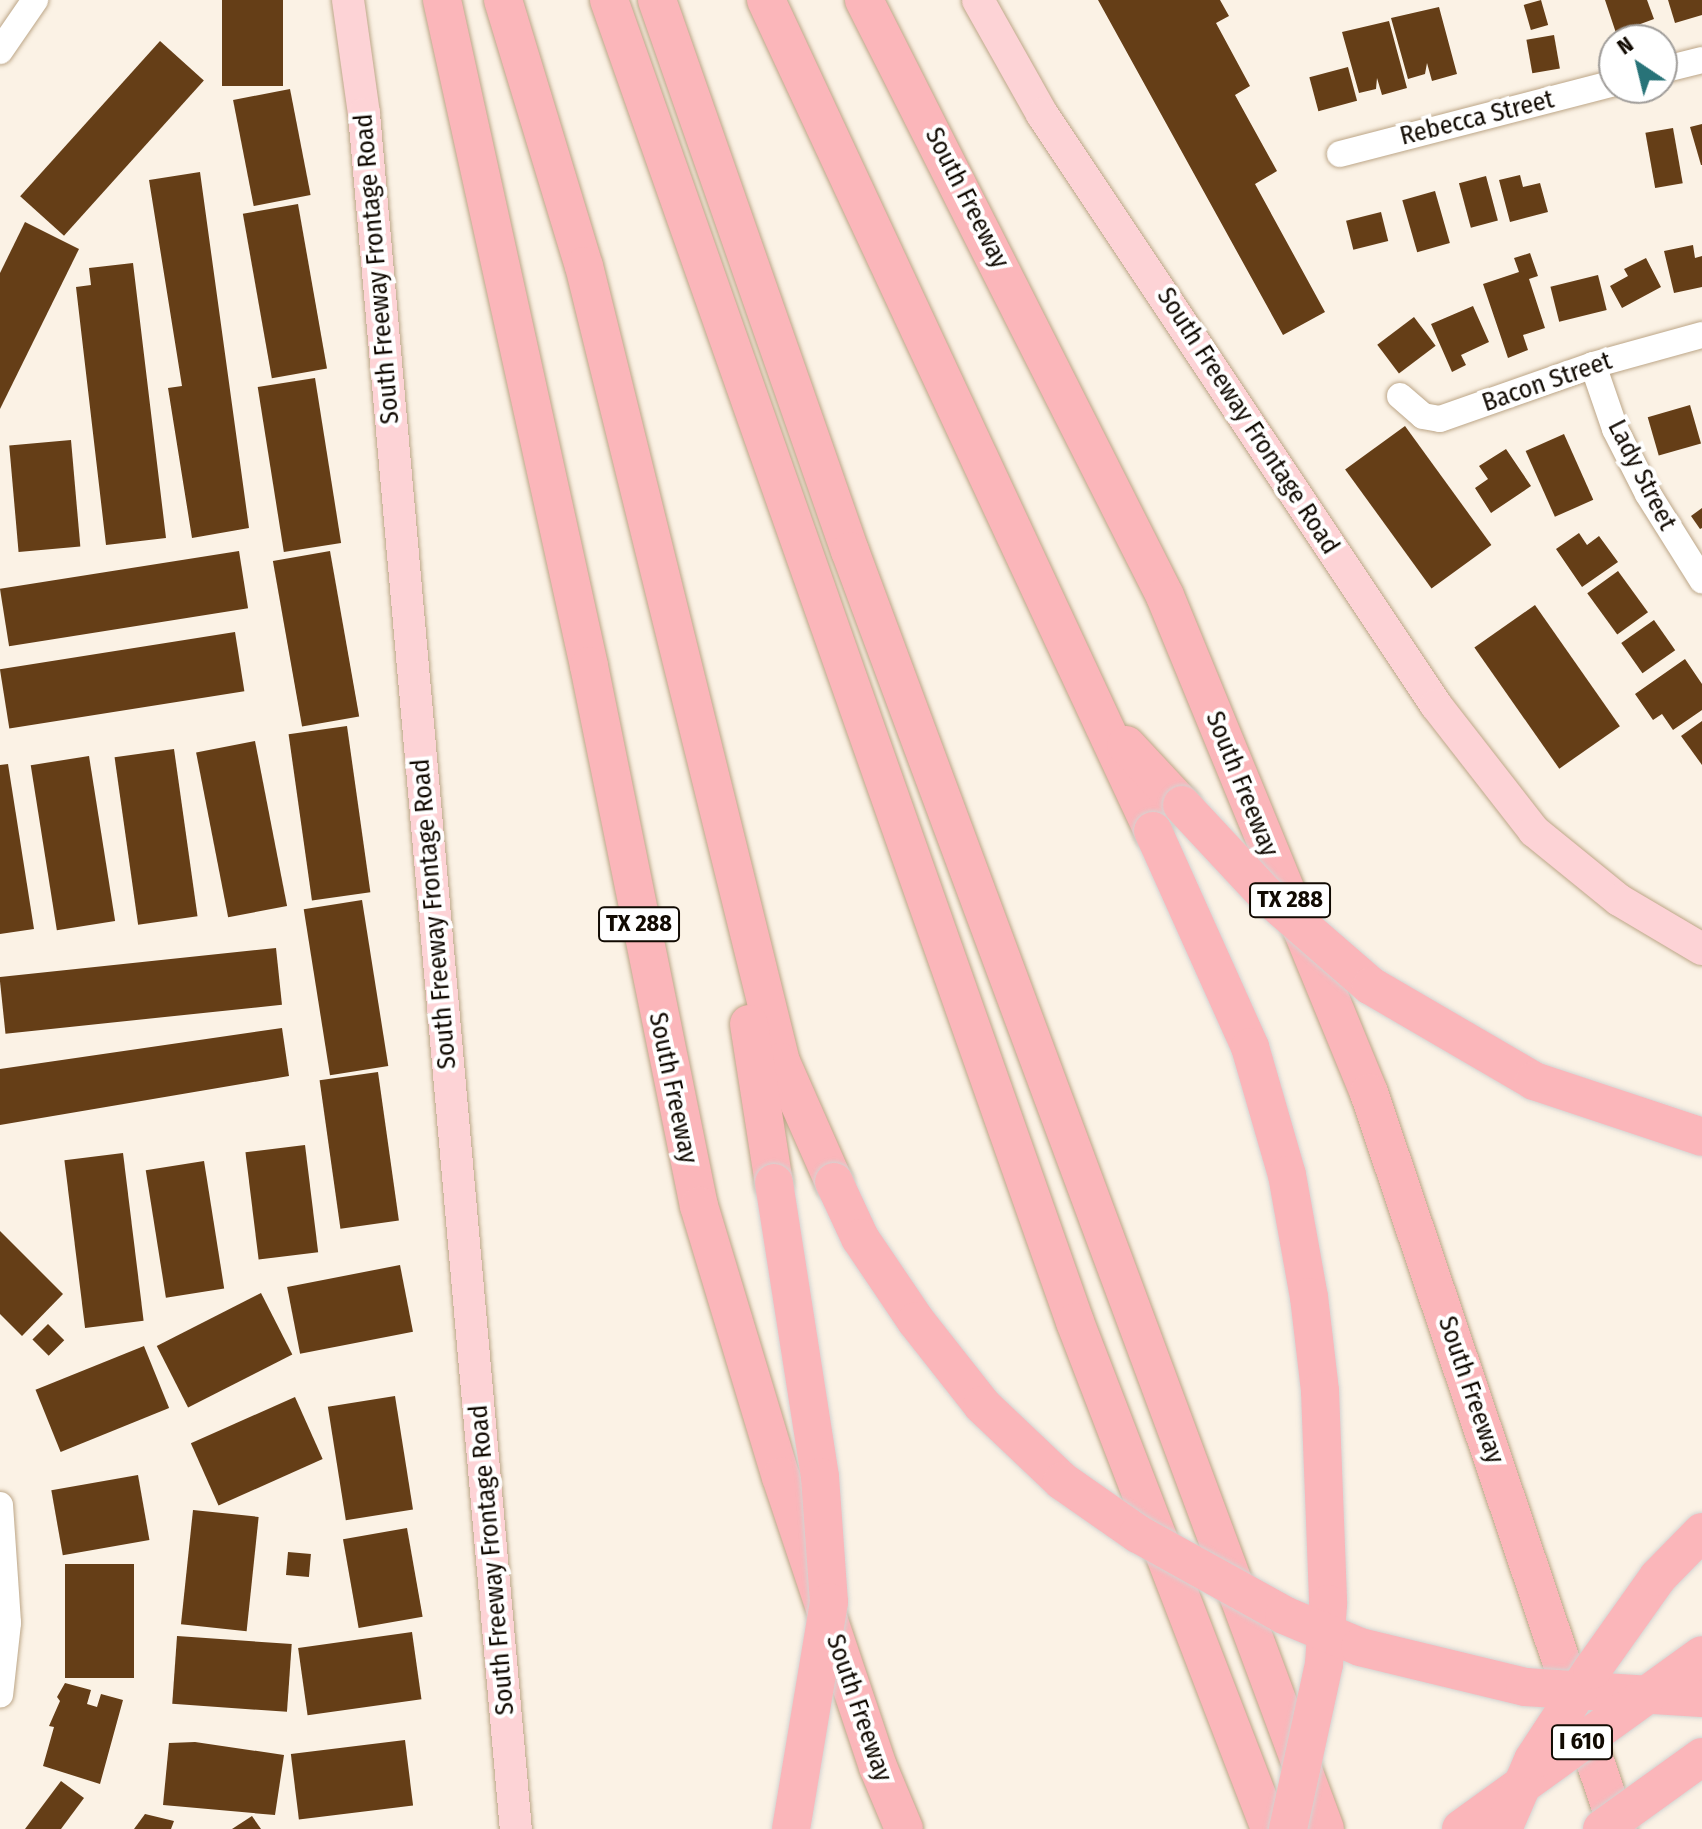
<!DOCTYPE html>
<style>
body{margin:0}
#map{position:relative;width:1702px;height:1829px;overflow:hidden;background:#fbf2e5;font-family:"Fira Sans Condensed",sans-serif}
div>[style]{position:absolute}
.building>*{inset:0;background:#653e17;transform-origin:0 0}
.roads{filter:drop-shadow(0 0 2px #bca688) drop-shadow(0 0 2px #bca688)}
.minor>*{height:26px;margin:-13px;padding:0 13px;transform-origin:13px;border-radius:13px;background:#fff}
.major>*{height:32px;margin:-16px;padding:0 16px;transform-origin:16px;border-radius:16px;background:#fdd3d6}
.highway>*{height:38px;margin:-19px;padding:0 19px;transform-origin:19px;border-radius:19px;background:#fbb6ba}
.bridges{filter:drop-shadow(0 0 2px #d4d3d1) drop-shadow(0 0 2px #d4d3d1)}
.highway-bridge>*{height:38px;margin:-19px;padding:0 19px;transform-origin:19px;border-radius:19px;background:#fbb6ba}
span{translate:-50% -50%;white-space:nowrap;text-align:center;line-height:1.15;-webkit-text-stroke:8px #fff;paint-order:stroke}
.shield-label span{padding:2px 6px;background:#fff;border:2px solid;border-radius:6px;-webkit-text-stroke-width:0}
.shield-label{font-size:24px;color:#110a02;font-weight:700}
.street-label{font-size:26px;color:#110a02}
.north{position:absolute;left:1598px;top:24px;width:80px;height:80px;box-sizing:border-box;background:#fff;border:2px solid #a09d9a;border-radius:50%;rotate:325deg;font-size:22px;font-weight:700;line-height:32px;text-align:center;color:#110a02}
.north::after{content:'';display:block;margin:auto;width:28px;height:36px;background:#287378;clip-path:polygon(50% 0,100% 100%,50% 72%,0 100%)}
</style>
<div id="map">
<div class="building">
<i style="left:222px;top:0;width:61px;height:86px"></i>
<i style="clip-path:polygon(1098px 0,1220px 0,1229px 16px,1216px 23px,1250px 86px,1235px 95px,1277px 171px,1255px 184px,1325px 312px,1283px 335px)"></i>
<i style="left:1541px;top:0;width:26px;height:18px;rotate:74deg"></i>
<i style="clip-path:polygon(1605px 0,1647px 0,1654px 19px,1616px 33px)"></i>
<i style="clip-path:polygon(1668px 0,1702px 0,1702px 15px,1675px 23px)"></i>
<i style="clip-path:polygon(1439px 7px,1457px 74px,1432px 81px,1427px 63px,1425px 74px,1408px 79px,1391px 18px)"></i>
<i style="clip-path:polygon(1389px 21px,1407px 88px,1382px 95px,1377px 78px,1376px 89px,1359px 93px,1342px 32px)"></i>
<i style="left:1554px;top:35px;width:34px;height:28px;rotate:80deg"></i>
<i style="left:160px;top:41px;width:59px;height:209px;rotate:42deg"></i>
<i style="left:1348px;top:67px;width:35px;height:40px;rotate:75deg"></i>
<i style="left:290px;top:89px;width:108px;height:58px;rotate:79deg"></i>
<i style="clip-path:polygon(1702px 124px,1702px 165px,1701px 165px,1690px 127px)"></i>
<i style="left:1673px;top:128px;width:56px;height:28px;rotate:80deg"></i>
<i style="clip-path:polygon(200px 172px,249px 528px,192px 538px,168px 388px,182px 386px,149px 180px)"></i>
<i style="clip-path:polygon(1520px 175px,1523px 187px,1540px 183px,1548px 212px,1510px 222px,1499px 180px)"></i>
<i style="left:1486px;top:176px;width:46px;height:28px;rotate:75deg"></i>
<i style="left:1435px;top:191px;width:54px;height:34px;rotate:74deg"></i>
<i style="left:298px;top:204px;width:167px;height:56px;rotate:80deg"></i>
<i style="left:1381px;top:212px;width:30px;height:36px;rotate:76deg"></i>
<i style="clip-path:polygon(25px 222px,79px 249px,0 409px,0 273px)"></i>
<i style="clip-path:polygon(1693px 245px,1695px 258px,1702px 256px,1702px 287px,1674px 293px,1664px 251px)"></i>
<i style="clip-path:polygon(1530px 253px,1538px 276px,1529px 279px,1545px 328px,1523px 335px,1528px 350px,1508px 358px,1483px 284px,1519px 272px,1514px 258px)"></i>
<i style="clip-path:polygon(1646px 258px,1661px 287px,1622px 308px,1610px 286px,1628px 276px,1624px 269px)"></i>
<i style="clip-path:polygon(133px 263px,166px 538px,106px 545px,76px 287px,91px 285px,89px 268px)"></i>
<i style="left:1598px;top:275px;width:36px;height:49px;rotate:76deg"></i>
<i style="clip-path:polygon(1473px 306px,1489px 342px,1461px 355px,1466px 365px,1452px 372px,1431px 324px)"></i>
<i style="left:1414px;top:317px;width:36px;height:46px;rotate:53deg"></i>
<i style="left:315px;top:378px;width:167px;height:58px;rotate:81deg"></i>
<i style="left:1690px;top:405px;width:40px;height:44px;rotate:74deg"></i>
<i style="left:1405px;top:426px;width:147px;height:74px;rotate:54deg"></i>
<i style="left:1564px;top:434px;width:72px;height:42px;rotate:66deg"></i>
<i style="left:71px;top:440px;width:107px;height:62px;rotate:85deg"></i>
<i style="clip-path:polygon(1506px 449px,1531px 486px,1491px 513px,1475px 488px,1488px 479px,1479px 466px)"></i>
<i style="clip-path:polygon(1702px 508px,1702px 528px,1700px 529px,1691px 516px)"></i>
<i style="clip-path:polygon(1579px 533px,1587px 545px,1599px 536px,1618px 562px,1582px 587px,1556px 549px)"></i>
<i style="left:239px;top:551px;width:58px;height:242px;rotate:81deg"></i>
<i style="left:330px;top:551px;width:168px;height:58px;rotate:80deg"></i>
<i style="left:1618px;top:571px;width:51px;height:38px;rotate:54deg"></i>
<i style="left:1535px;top:605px;width:148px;height:74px;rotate:55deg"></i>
<i style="left:1654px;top:620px;width:37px;height:40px;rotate:55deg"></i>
<i style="left:235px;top:632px;width:60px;height:238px;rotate:81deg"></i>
<i style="clip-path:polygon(1685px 659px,1702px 684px,1702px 710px,1673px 730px,1662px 714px,1653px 720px,1635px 694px)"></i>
<i style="clip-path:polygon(1702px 721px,1702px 765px,1681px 736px)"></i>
<i style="left:347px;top:726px;width:168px;height:59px;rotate:82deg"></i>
<i style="left:255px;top:741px;width:168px;height:60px;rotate:79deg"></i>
<i style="left:174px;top:749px;width:169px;height:60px;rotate:82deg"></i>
<i style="left:89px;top:756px;width:167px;height:59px;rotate:81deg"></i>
<i style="clip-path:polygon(8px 764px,34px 929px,0 934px,0 765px)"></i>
<i style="left:362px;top:900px;width:168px;height:59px;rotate:81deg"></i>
<i style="left:276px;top:948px;width:57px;height:278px;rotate:84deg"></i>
<i style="clip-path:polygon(282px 1028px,289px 1076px,0 1125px,0 1069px)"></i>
<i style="left:378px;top:1072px;width:150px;height:59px;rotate:82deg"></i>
<i style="left:305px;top:1145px;width:108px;height:60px;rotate:83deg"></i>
<i style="left:123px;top:1153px;width:169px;height:59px;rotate:83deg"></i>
<i style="left:204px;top:1161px;width:129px;height:59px;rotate:81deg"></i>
<i style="clip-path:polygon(0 1231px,63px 1294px,22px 1336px,0 1314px)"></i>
<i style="left:400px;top:1265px;width:68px;height:115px;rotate:79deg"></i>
<i style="left:261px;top:1293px;width:69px;height:117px;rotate:63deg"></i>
<i style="left:48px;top:1324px;width:23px;height:22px;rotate:45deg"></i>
<i style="left:144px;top:1346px;width:67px;height:117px;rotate:68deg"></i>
<i style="left:395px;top:1396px;width:115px;height:68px;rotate:81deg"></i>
<i style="left:295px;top:1397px;width:68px;height:114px;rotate:66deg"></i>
<i style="left:138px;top:1475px;width:66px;height:88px;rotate:80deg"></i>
<i style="left:193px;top:1510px;width:66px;height:115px;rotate:6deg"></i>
<i style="left:407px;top:1528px;width:90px;height:65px;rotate:80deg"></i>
<i style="left:288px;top:1552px;width:23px;height:23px;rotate:5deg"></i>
<i style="left:65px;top:1564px;width:69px;height:114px"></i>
<i style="left:412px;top:1632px;width:68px;height:115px;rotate:82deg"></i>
<i style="left:177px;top:1636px;width:115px;height:68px;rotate:4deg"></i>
<i style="clip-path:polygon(65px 1683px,91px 1690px,87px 1704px,97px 1707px,101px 1694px,123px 1700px,100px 1784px,43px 1766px,54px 1727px,49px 1726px,60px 1701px,57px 1697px)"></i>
<i style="left:405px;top:1740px;width:66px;height:115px;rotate:83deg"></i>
<i style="clip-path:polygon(195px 1742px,284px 1755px,275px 1815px,163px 1805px,169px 1743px)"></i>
<i style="clip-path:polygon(61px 1781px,84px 1798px,61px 1829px,25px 1829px)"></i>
<i style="clip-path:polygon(145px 1814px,174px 1821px,171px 1829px,134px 1829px)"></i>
<i style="clip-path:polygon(252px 1816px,261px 1829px,232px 1829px)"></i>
</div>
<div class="roads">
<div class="minor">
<i style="left:0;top:51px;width:62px;rotate:-55.5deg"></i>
<i style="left:1662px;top:70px;width:41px;rotate:-14deg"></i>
<i style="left:1340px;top:154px;width:283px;rotate:-14.5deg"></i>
<i style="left:1593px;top:365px;width:68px;rotate:71deg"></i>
<i style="left:1615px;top:429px;width:73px;rotate:63.1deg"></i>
<i style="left:1648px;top:494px;width:102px;rotate:57.9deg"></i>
<i style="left:1400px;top:396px;width:30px;rotate:41deg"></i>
<i style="left:1423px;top:416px;width:17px;rotate:10deg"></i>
<i style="left:1440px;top:419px;width:162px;rotate:-19.4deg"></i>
<i style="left:1593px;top:365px;width:113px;rotate:-15.4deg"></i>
<i style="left:0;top:1505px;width:118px;rotate:86.1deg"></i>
<i style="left:8px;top:1623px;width:72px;rotate:96.3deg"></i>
</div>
<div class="major">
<i style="left:348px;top:0;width:115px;rotate:82deg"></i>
<i style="left:364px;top:114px;width:1722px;rotate:84.94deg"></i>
<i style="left:978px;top:0;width:131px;rotate:60.7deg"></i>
<i style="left:1042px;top:114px;width:710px;rotate:56.31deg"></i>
<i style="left:1436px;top:705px;width:160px;rotate:52.1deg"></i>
<i style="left:1534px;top:831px;width:109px;rotate:39.1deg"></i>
<i style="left:1619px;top:900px;width:96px;rotate:30.6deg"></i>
</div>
<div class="highway">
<i style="left:442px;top:0;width:682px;rotate:77.55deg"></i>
<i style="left:589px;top:666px;width:551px;rotate:78.49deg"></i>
<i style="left:699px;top:1206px;width:283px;rotate:73.2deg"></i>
<i style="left:781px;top:1477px;width:306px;rotate:71.5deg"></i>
<i style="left:878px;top:1767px;width:67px;rotate:67.2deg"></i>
<i style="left:503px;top:0;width:278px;rotate:73.1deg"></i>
<i style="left:584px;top:266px;width:820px;rotate:76.1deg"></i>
<i style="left:781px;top:1062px;width:131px;rotate:66.2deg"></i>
<i style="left:609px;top:0;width:1402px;rotate:70.58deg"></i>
<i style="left:1075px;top:1322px;width:543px;rotate:68.96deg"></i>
<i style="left:657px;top:0;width:584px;rotate:70.7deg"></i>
<i style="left:850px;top:551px;width:1363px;rotate:69.61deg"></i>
<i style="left:766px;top:0;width:917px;rotate:65.03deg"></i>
<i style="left:864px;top:0;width:668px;rotate:63.2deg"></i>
<i style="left:1165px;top:596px;width:537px;rotate:67.68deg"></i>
<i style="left:1369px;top:1093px;width:777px;rotate:71.31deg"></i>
<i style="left:1126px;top:745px;width:82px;rotate:47deg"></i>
<i style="left:749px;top:1024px;width:161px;rotate:81.1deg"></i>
</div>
</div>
<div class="bridges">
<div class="highway-bridge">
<i style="left:1182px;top:805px;width:122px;rotate:47deg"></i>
<i style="left:1265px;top:894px;width:140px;rotate:41deg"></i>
<i style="left:1371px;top:986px;width:189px;rotate:30.2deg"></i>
<i style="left:1534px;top:1081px;width:177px;rotate:18.4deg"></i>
<i style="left:1153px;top:831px;width:237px;rotate:65.8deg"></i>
<i style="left:1250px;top:1047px;width:133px;rotate:73.9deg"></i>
<i style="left:1287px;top:1175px;width:124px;rotate:79.8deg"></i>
<i style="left:1309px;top:1297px;width:95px;rotate:83.3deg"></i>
<i style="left:1320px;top:1391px;width:213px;rotate:87.8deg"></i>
<i style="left:1328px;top:1604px;width:60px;rotate:93.8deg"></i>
<i style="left:1324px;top:1664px;width:169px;rotate:102.3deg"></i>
<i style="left:834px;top:1182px;width:62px;rotate:65.1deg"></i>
<i style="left:860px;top:1238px;width:100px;rotate:56deg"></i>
<i style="left:916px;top:1321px;width:107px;rotate:51.8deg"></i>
<i style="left:982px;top:1405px;width:110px;rotate:43.5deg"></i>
<i style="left:1062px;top:1481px;width:93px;rotate:34.9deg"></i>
<i style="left:1138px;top:1534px;width:167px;rotate:29deg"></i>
<i style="left:1284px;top:1615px;width:82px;rotate:22.8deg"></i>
<i style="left:1360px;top:1647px;width:170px;rotate:13.6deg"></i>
<i style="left:1525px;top:1687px;width:177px;rotate:3.6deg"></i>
<i style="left:774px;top:1183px;width:298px;rotate:81.1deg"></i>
<i style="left:820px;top:1477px;width:125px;rotate:85.9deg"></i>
<i style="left:829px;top:1602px;width:230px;rotate:99.5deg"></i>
<i style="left:1461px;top:1829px;width:297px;rotate:-35.8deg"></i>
<i style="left:1503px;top:1829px;width:75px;rotate:-66.5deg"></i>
<i style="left:1533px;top:1760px;width:108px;rotate:-56.8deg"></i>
<i style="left:1592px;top:1670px;width:114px;rotate:-54.6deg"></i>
<i style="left:1658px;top:1577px;width:63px;rotate:-45.6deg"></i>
<i style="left:1602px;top:1829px;width:123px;rotate:-35.8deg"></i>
</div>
</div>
<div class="shield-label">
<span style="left:1290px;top:900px">TX 288</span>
<span style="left:639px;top:924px">TX 288</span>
<span style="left:1582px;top:1742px">I 610</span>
</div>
<div class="street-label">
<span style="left:1477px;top:118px;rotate:-14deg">Rebecca Street</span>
<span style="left:967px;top:198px;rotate:63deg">South Freeway</span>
<span style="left:377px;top:269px;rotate:-95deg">South Freeway Frontage Road</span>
<span style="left:1547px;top:382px;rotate:-19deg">Bacon Street</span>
<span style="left:1248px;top:421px;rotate:57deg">South Freeway Frontage Road</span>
<span style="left:1642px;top:475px;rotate:63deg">Lady Street</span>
<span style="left:1242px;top:784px;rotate:68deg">South Freeway</span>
<span style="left:434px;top:914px;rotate:-95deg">South Freeway Frontage Road</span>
<span style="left:673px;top:1088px;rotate:78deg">South Freeway</span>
<span style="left:1471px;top:1390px;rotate:71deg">South Freeway</span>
<span style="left:492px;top:1560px;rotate:-95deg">South Freeway Frontage Road</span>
<span style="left:859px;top:1708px;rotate:71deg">South Freeway</span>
</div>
<div class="north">N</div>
</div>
